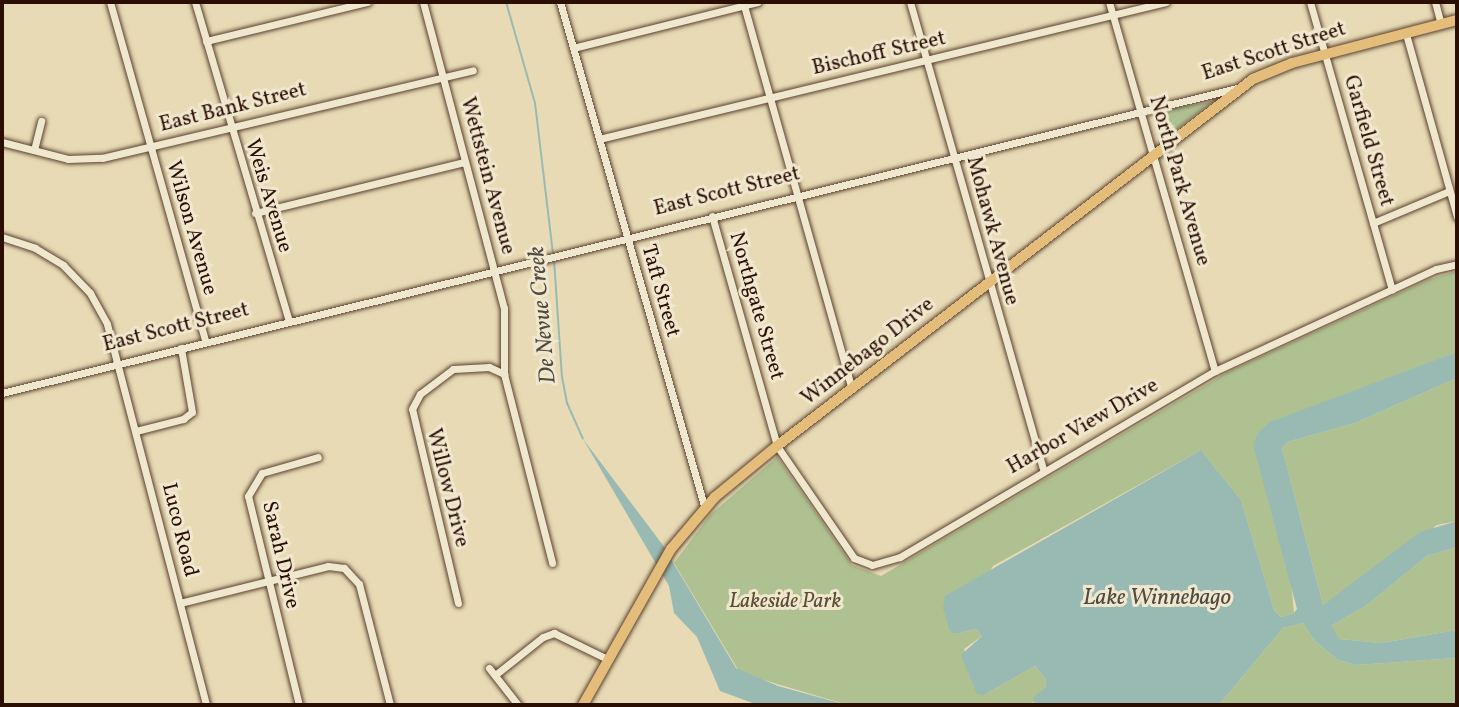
<!DOCTYPE html>
<style>
body{margin:0}
#map{position:relative;width:1459px;height:707px;overflow:hidden;background:#e8dab5;font-family:Vollkorn,serif}
div>[style]{position:absolute}
.green>*{inset:0;background:#b0c191}
.water>*{inset:0;background:#98bab3}
.stream>*{height:2px;margin:-1px;padding:0 1px;transform-origin:1px;border-radius:1px;background:#98bab3}
.roads{filter:drop-shadow(0 0 2px #5a412f) drop-shadow(0 0 2px #5a412f)}
.minor>*{height:7px;margin:-3.5px;padding:0 3.5px;transform-origin:3.5px;border-radius:3.5px;background:#f0e7cf}
.major>*{height:10px;margin:-5px;padding:0 5px;transform-origin:5px;border-radius:5px;background:#e4bd7a}
span{translate:-50% -50%;white-space:nowrap;text-align:center;line-height:1.15;-webkit-text-stroke:6px #f0e7cf;paint-order:stroke}
.street-label{font-size:21px;color:#2a0e02}
.park-label{font-size:21px;color:#594d34;font-style:italic}
.water-label{font-size:23px;color:#504a40;font-style:italic}
.frame{position:absolute;inset:0;border:4px solid #2a0e02;pointer-events:none}
</style>
<div id="map">
<div class="green">
<i style="clip-path:polygon(1212px 102px,1164px 139px,1160px 140px,1151px 112px)"></i>
<i style="clip-path:polygon(1457px 271px,1457px 352px,1276px 423px,1294px 613px,1281px 617px,1274px 610px,1241px 500px,1201px 450px,993px 566px,955px 634px,976px 629px,982px 636px,964px 649px,984px 695px,1035px 666px,1045px 678px,1046px 687px,1031px 705px,848px 705px,740px 673px,674px 563px,710px 515px,777px 457px,852px 565px,881px 576px,1226px 373px,1430px 279px)"></i>
<i style="clip-path:polygon(1457px 378px,1457px 521px,1437px 525px,1323px 605px,1282px 448px,1287px 442px,1355px 423px)"></i>
<i style="clip-path:polygon(1457px 547px,1457px 630px,1381px 643px,1339px 639px,1333px 632px,1331px 626px,1367px 605px,1427px 556px)"></i>
<i style="clip-path:polygon(1303px 623px,1316px 642px,1338px 660px,1356px 665px,1457px 658px,1457px 705px,1219px 705px,1283px 628px)"></i>
</div>
<div class="water">
<i style="clip-path:polygon(1457px 352px,1457px 378px,1355px 423px,1287px 442px,1282px 448px,1323px 605px,1420px 532px,1457px 521px,1457px 547px,1427px 556px,1367px 605px,1331px 626px,1339px 639px,1381px 643px,1457px 630px,1457px 658px,1356px 665px,1338px 660px,1316px 642px,1303px 623px,1283px 628px,1219px 705px,1027px 705px,1034px 703px,1033px 698px,1046px 687px,1045px 678px,1035px 666px,984px 695px,977px 694px,961px 655px,982px 636px,976px 629px,955px 634px,949px 630px,943px 608px,945px 596px,1201px 450px,1241px 500px,1274px 610px,1281px 617px,1294px 613px,1297px 609px,1253px 444px,1258px 433px,1270px 422px)"></i>
<i style="clip-path:polygon(583px 439px,662px 544px,736px 668px,778px 686px,847px 705px,758px 705px,720px 691px,697px 637px,674px 613px,669px 586px)"></i>
</div>
<div class="stream">
<i style="left:506px;top:2px;width:105px;rotate:74deg"></i>
<i style="left:535px;top:103px;width:152px;rotate:83.2deg"></i>
<i style="left:554px;top:260px;width:117px;rotate:86.1deg"></i>
<i style="left:562px;top:377px;width:26px;rotate:79deg"></i>
<i style="left:567px;top:403px;width:39px;rotate:66deg"></i>
</div>
<div class="roads">
<div class="minor">
<i style="left:110px;top:2px;width:352px;rotate:74.3deg"></i>
<i style="left:195px;top:2px;width:330px;rotate:73.6deg"></i>
<i style="left:423px;top:2px;width:317px;rotate:75.2deg"></i>
<i style="left:504px;top:308px;width:66px;rotate:90deg"></i>
<i style="left:504px;top:374px;width:195px;rotate:75.7deg"></i>
<i style="left:560px;top:2px;width:527px;rotate:74.04deg"></i>
<i style="left:743px;top:2px;width:402px;rotate:74.3deg"></i>
<i style="left:910px;top:2px;width:487px;rotate:74.1deg"></i>
<i style="left:1109px;top:2px;width:384px;rotate:74deg"></i>
<i style="left:1310px;top:2px;width:299px;rotate:74.1deg"></i>
<i style="left:1435px;top:2px;width:23px;rotate:75deg"></i>
<i style="left:1406px;top:34px;width:190px;rotate:74.4deg"></i>
<i style="left:206px;top:41px;width:166px;rotate:-13.6deg"></i>
<i style="left:573px;top:48px;width:190px;rotate:-14deg"></i>
<i style="left:599px;top:139px;width:583px;rotate:-13.58deg"></i>
<i style="left:2px;top:142px;width:68px;rotate:14.4deg"></i>
<i style="left:68px;top:159px;width:34px;rotate:-2deg"></i>
<i style="left:102px;top:158px;width:381px;rotate:-13.3deg"></i>
<i style="left:34px;top:150px;width:30px;rotate:-76deg"></i>
<i style="left:255px;top:213px;width:215px;rotate:-13.7deg"></i>
<i style="left:712px;top:216px;width:239px;rotate:74.2deg"></i>
<i style="left:777px;top:446px;width:136px;rotate:55.5deg"></i>
<i style="left:854px;top:558px;width:19px;rotate:21deg"></i>
<i style="left:872px;top:565px;width:29px;rotate:-16deg"></i>
<i style="left:900px;top:557px;width:366px;rotate:-30.6deg"></i>
<i style="left:1215px;top:371px;width:243px;rotate:-24.8deg"></i>
<i style="left:1436px;top:269px;width:22px;rotate:-13deg"></i>
<i style="left:1373px;top:223px;width:82px;rotate:-22.8deg"></i>
<i style="left:2px;top:237px;width:35px;rotate:18deg"></i>
<i style="left:35px;top:248px;width:33px;rotate:31deg"></i>
<i style="left:63px;top:265px;width:39px;rotate:46deg"></i>
<i style="left:90px;top:293px;width:35px;rotate:61deg"></i>
<i style="left:107px;top:324px;width:394px;rotate:75.4deg"></i>
<i style="left:2px;top:393px;width:1276px;rotate:-13.87deg"></i>
<i style="left:136px;top:431px;width:49px;rotate:-14.3deg"></i>
<i style="left:183px;top:419px;width:11px;rotate:-38deg"></i>
<i style="left:192px;top:412px;width:65px;rotate:-99.8deg"></i>
<i style="left:180px;top:603px;width:153px;rotate:-14deg"></i>
<i style="left:328px;top:566px;width:16px;rotate:7deg"></i>
<i style="left:344px;top:568px;width:22px;rotate:47deg"></i>
<i style="left:359px;top:584px;width:125px;rotate:75.6deg"></i>
<i style="left:458px;top:603px;width:199px;rotate:-103.3deg"></i>
<i style="left:412px;top:409px;width:17px;rotate:-62deg"></i>
<i style="left:420px;top:394px;width:41px;rotate:-37.1deg"></i>
<i style="left:453px;top:369px;width:36px;rotate:-3deg"></i>
<i style="left:489px;top:367px;width:17px;rotate:25deg"></i>
<i style="left:489px;top:668px;width:47px;rotate:51.9deg"></i>
<i style="left:495px;top:675px;width:61px;rotate:-38.4deg"></i>
<i style="left:543px;top:637px;width:12px;rotate:-20deg"></i>
<i style="left:554px;top:633px;width:59px;rotate:26.1deg"></i>
<i style="left:299px;top:705px;width:215px;rotate:-103.7deg"></i>
<i style="left:248px;top:496px;width:27px;rotate:-59deg"></i>
<i style="left:262px;top:473px;width:58px;rotate:-15.9deg"></i>
</div>
<div class="major">
<i style="left:583px;top:705px;width:179px;rotate:-60.6deg"></i>
<i style="left:671px;top:549px;width:68px;rotate:-49.8deg"></i>
<i style="left:715px;top:497px;width:80px;rotate:-39.4deg"></i>
<i style="left:777px;top:446px;width:601px;rotate:-37.63deg"></i>
<i style="left:1253px;top:79px;width:42px;rotate:-22.3deg"></i>
<i style="left:1292px;top:63px;width:171px;rotate:-14.6deg"></i>
</div>
</div>
<div class="street-label">
<span style="left:1274px;top:52px;rotate:-18deg">East Scott Street</span>
<span style="left:879px;top:54px;rotate:-13deg">Bischoff Street</span>
<span style="left:233px;top:108px;rotate:-14deg">East Bank Street</span>
<span style="left:1368px;top:141px;rotate:74deg">Garfield Street</span>
<span style="left:487px;top:176px;rotate:75deg">Wettstein Avenue</span>
<span style="left:1179px;top:181px;rotate:74deg">North Park Avenue</span>
<span style="left:727px;top:192px;rotate:-14deg">East Scott Street</span>
<span style="left:268px;top:196px;rotate:73deg">Weis Avenue</span>
<span style="left:191px;top:228px;rotate:74deg">Wilson Avenue</span>
<span style="left:992px;top:231px;rotate:75deg">Mohawk Avenue</span>
<span style="left:660px;top:291px;rotate:74deg">Taft Street</span>
<span style="left:756px;top:306px;rotate:74deg">Northgate Street</span>
<span style="left:176px;top:328px;rotate:-14deg">East Scott Street</span>
<span style="left:868px;top:352px;rotate:-38deg">Winnebago Drive</span>
<span style="left:1083px;top:427px;rotate:-30deg">Harbor View Drive</span>
<span style="left:447px;top:488px;rotate:76deg">Willow Drive</span>
<span style="left:179px;top:530px;rotate:76deg">Luco Road</span>
<span style="left:280px;top:555px;rotate:77deg">Sarah Drive</span>
</div>
<div class="park-label">
<span style="left:785px;top:602px">Lakeside Park</span>
</div>
<div class="water-label">
<span style="left:543px;top:315px;rotate:-95deg">De Nevue Creek</span>
<span style="left:1157px;top:598px">Lake Winnebago</span>
</div>
<div class="frame"></div>
</div>
